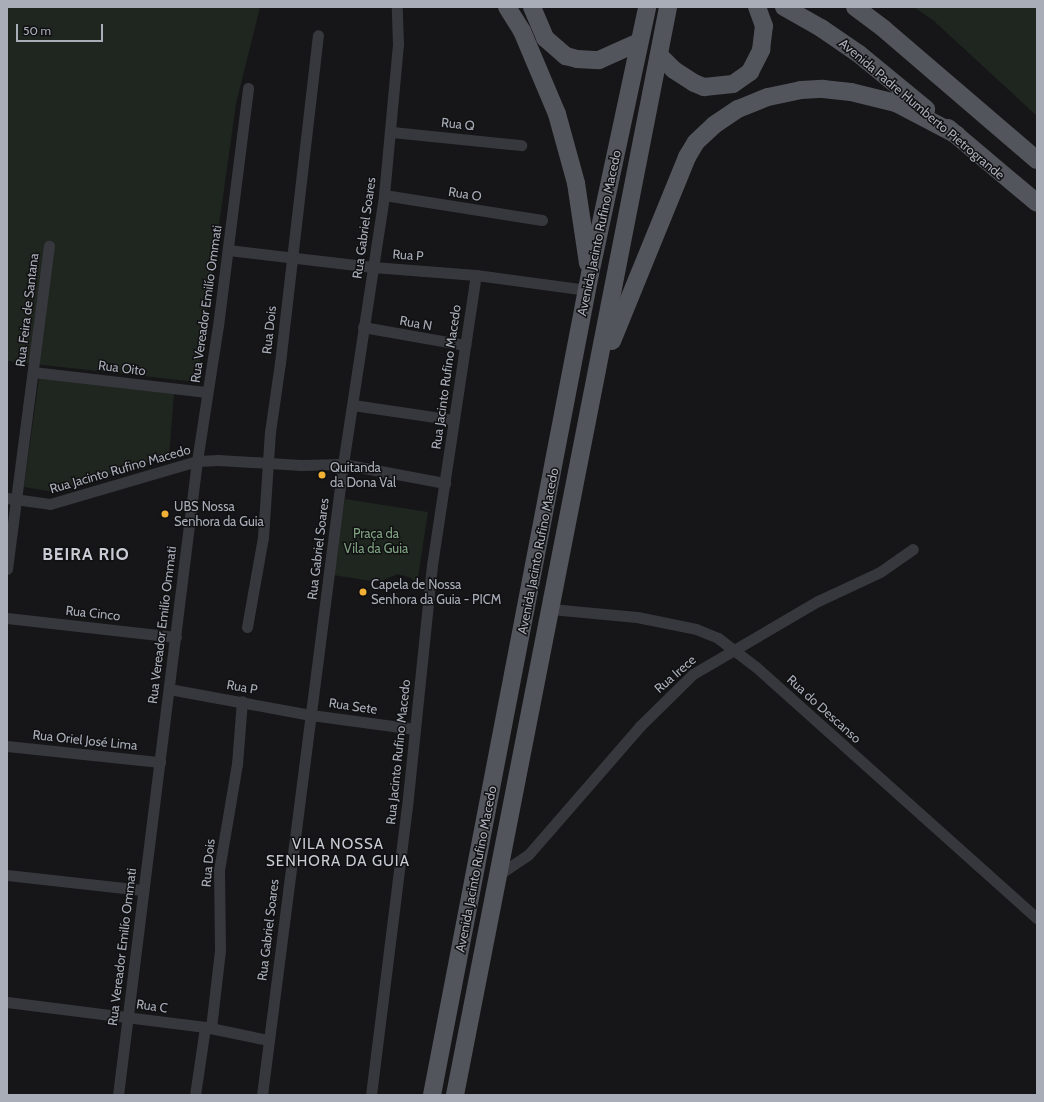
<!DOCTYPE html>
<meta charset="utf-8">
<style>
body{margin:0}
#map{position:relative;width:1044px;height:1102px;overflow:hidden;background:#161618;font-family:Cabin,sans-serif}
div>[style]{position:absolute}
.green>*{inset:0;background:#1e261f}
.street>*{height:11px;margin:-5.5px;padding:0 5.5px;transform-origin:5.5px;border-radius:5.5px;background:#37383d}
.primary>*{height:18px;margin:-9px;padding:0 9px;transform-origin:9px;border-radius:9px;background:#53555c}
.dots>*{width:11px;height:11px;translate:-50% -50%;box-sizing:border-box;border:2px solid #111113;border-radius:50%}
span{translate:-50% -50%;white-space:nowrap;text-align:center;line-height:1.15;-webkit-text-stroke:3px #111113;paint-order:stroke}
.street-label{font-size:13px;color:#a8adb8}
.poi-label{font-size:13px;color:#a8adb8}
.left{translate:0 -50%;text-align:left}
.park-label{font-size:13px;color:#7fa381}
.quarter-label{font-size:15px;color:#c9ccd4;letter-spacing:1px}
.district-label{font-size:17px;color:#c9ccd4;font-weight:700;letter-spacing:1px}
.frame{position:absolute;inset:0;border:8px solid #a8adb8;pointer-events:none}
.scale{position:absolute;left:16px;top:24px;width:87px;height:18px;box-sizing:border-box;border:2px solid #a8adb8;border-top:0;padding-left:5px;font-size:12px;line-height:14px;white-space:nowrap;color:#a8adb8;-webkit-text-stroke:3px #111113;paint-order:stroke}
</style>
<div id="map">
<div class="green">
<i style="clip-path:polygon(7px 7px,260px 7px,236px 104px,197px 382px,7px 361px)"></i>
<i style="clip-path:polygon(914px 7px,1037px 7px,1037px 116px,934px 21px)"></i>
<i style="clip-path:polygon(39px 378px,174px 394px,169px 456px,54px 492px,24px 487px)"></i>
<i style="clip-path:polygon(345px 499px,428px 512px,417px 584px,411px 578px,398px 574px,378px 582px,333px 575px)"></i>
</div>
<div class="street">
<i style="left:392px;top:132px;width:130px;rotate:5.8deg"></i>
<i style="left:384px;top:195px;width:160px;rotate:9deg"></i>
<i style="left:228px;top:250px;width:146px;rotate:6.7deg"></i>
<i style="left:373px;top:267px;width:103px;rotate:4.4deg"></i>
<i style="left:476px;top:275px;width:112px;rotate:7.7deg"></i>
<i style="left:363px;top:327px;width:104px;rotate:10deg"></i>
<i style="left:33px;top:372px;width:175px;rotate:6.6deg"></i>
<i style="left:353px;top:405px;width:102px;rotate:8.4deg"></i>
<i style="left:7px;top:498px;width:43px;rotate:7.9deg"></i>
<i style="left:50px;top:504px;width:153px;rotate:-16.3deg"></i>
<i style="left:197px;top:461px;width:21px;rotate:-3deg"></i>
<i style="left:218px;top:460px;width:83px;rotate:3.4deg"></i>
<i style="left:301px;top:465px;width:42px;rotate:-1.4deg"></i>
<i style="left:343px;top:464px;width:104px;rotate:10.6deg"></i>
<i style="left:7px;top:569px;width:326px;rotate:-82.6deg"></i>
<i style="left:551px;top:609px;width:86px;rotate:5.3deg"></i>
<i style="left:637px;top:617px;width:60px;rotate:11.5deg"></i>
<i style="left:696px;top:629px;width:24px;rotate:22deg"></i>
<i style="left:718px;top:638px;width:48px;rotate:37.3deg"></i>
<i style="left:756px;top:667px;width:377px;rotate:41.8deg"></i>
<i style="left:7px;top:618px;width:170px;rotate:6.4deg"></i>
<i style="left:247px;top:627px;width:91px;rotate:-79.9deg"></i>
<i style="left:263px;top:537px;width:105px;rotate:-86.2deg"></i>
<i style="left:270px;top:432px;width:70px;rotate:-81.8deg"></i>
<i style="left:280px;top:363px;width:330px;rotate:-83.4deg"></i>
<i style="left:169px;top:689px;width:144px;rotate:10.4deg"></i>
<i style="left:311px;top:715px;width:105px;rotate:7.7deg"></i>
<i style="left:7px;top:746px;width:154px;rotate:6deg"></i>
<i style="left:7px;top:875px;width:136px;rotate:6.3deg"></i>
<i style="left:498px;top:875px;width:36px;rotate:-34deg"></i>
<i style="left:528px;top:855px;width:171px;rotate:-49deg"></i>
<i style="left:640px;top:726px;width:74px;rotate:-44.5deg"></i>
<i style="left:693px;top:674px;width:145px;rotate:-30.3deg"></i>
<i style="left:818px;top:601px;width:68px;rotate:-25.1deg"></i>
<i style="left:880px;top:572px;width:40px;rotate:-34.9deg"></i>
<i style="left:7px;top:1002px;width:200px;rotate:7.2deg"></i>
<i style="left:205px;top:1027px;width:64px;rotate:11.7deg"></i>
<i style="left:211px;top:1028px;width:79px;rotate:-83.4deg"></i>
<i style="left:220px;top:950px;width:80px;rotate:-90.7deg"></i>
<i style="left:219px;top:870px;width:108px;rotate:-80.4deg"></i>
<i style="left:237px;top:764px;width:63px;rotate:-85.5deg"></i>
<i style="left:118px;top:1095px;width:639px;rotate:-82.9deg"></i>
<i style="left:197px;top:461px;width:137px;rotate:-81.2deg"></i>
<i style="left:218px;top:326px;width:240px;rotate:-82.8deg"></i>
<i style="left:195px;top:1095px;width:69px;rotate:-81.6deg"></i>
<i style="left:262px;top:1095px;width:636px;rotate:-82.69deg"></i>
<i style="left:343px;top:464px;width:272px;rotate:-81.3deg"></i>
<i style="left:384px;top:195px;width:152px;rotate:-84.7deg"></i>
<i style="left:398px;top:44px;width:37px;rotate:-92deg"></i>
<i style="left:371px;top:1095px;width:290px;rotate:-82.9deg"></i>
<i style="left:407px;top:807px;width:243px;rotate:-84.1deg"></i>
<i style="left:432px;top:565px;width:293px;rotate:-81.4deg"></i>
</div>
<div class="primary">
<i style="left:507px;top:7px;width:28px;rotate:58deg"></i>
<i style="left:522px;top:31px;width:90px;rotate:67.1deg"></i>
<i style="left:557px;top:114px;width:72px;rotate:74.6deg"></i>
<i style="left:576px;top:183px;width:81px;rotate:81.5deg"></i>
<i style="left:532px;top:7px;width:34px;rotate:67deg"></i>
<i style="left:545px;top:38px;width:28px;rotate:41deg"></i>
<i style="left:566px;top:56px;width:11px;rotate:15deg"></i>
<i style="left:577px;top:59px;width:22px;rotate:3deg"></i>
<i style="left:599px;top:60px;width:44px;rotate:-24.2deg"></i>
<i style="left:784px;top:7px;width:43px;rotate:29.6deg"></i>
<i style="left:821px;top:28px;width:46px;rotate:34.4deg"></i>
<i style="left:859px;top:54px;width:87px;rotate:39.4deg"></i>
<i style="left:855px;top:7px;width:36px;rotate:37deg"></i>
<i style="left:884px;top:29px;width:201px;rotate:40.6deg"></i>
<i style="left:659px;top:55px;width:21px;rotate:45deg"></i>
<i style="left:674px;top:70px;width:24px;rotate:33deg"></i>
<i style="left:694px;top:83px;width:11px;rotate:22deg"></i>
<i style="left:704px;top:87px;width:29px;rotate:-6deg"></i>
<i style="left:733px;top:84px;width:21px;rotate:-35deg"></i>
<i style="left:750px;top:72px;width:25px;rotate:-63deg"></i>
<i style="left:761px;top:50px;width:24px;rotate:-83deg"></i>
<i style="left:764px;top:26px;width:20px;rotate:-110deg"></i>
<i style="left:948px;top:128px;width:116px;rotate:40.1deg"></i>
<i style="left:612px;top:341px;width:199px;rotate:-67.8deg"></i>
<i style="left:687px;top:157px;width:17px;rotate:-59deg"></i>
<i style="left:696px;top:142px;width:25px;rotate:-43deg"></i>
<i style="left:714px;top:125px;width:29px;rotate:-34deg"></i>
<i style="left:738px;top:109px;width:32px;rotate:-22deg"></i>
<i style="left:768px;top:97px;width:34px;rotate:-12deg"></i>
<i style="left:801px;top:90px;width:22px;rotate:-3deg"></i>
<i style="left:823px;top:89px;width:28px;rotate:6deg"></i>
<i style="left:851px;top:92px;width:46px;rotate:13.7deg"></i>
<i style="left:896px;top:103px;width:69px;rotate:27.7deg"></i>
<i style="left:432px;top:1095px;width:836px;rotate:-79.11deg"></i>
<i style="left:590px;top:274px;width:273px;rotate:-77.9deg"></i>
<i style="left:455px;top:1095px;width:1109px;rotate:-78.92deg"></i>
</div>
<div class="dots">
<i style="left:322px;top:475px;background:#f2b134"></i>
<i style="left:165px;top:514px;background:#f2b134"></i>
<i style="left:363px;top:592px;background:#f2b134"></i>
</div>
<div class="street-label">
<span style="left:922px;top:109px;rotate:40deg">Avenida Padre Humberto Pietrogrande</span>
<span style="left:458px;top:124px;rotate:6deg">Rua Q</span>
<span style="left:465px;top:194px;rotate:9deg">Rua O</span>
<span style="left:364px;top:228px;rotate:-82deg">Rua Gabriel Soares</span>
<span style="left:599px;top:233px;rotate:-78deg">Avenida Jacinto Rufino Macedo</span>
<span style="left:408px;top:255px;rotate:4deg">Rua P</span>
<span style="left:206px;top:304px;rotate:-82deg">Rua Vereador Emilío Ommati</span>
<span style="left:27px;top:310px;rotate:-83deg">Rua Feira de Santana</span>
<span style="left:416px;top:323px;rotate:10deg">Rua N</span>
<span style="left:269px;top:330px;rotate:-84deg">Rua Dois</span>
<span style="left:122px;top:368px;rotate:7deg">Rua Oito</span>
<span style="left:446px;top:377px;rotate:-82deg">Rua Jacinto Rufino Macedo</span>
<span style="left:120px;top:469px;rotate:-16deg">Rua Jacinto Rufino Macedo</span>
<span style="left:318px;top:549px;rotate:-83deg">Rua Gabriel Soares</span>
<span style="left:538px;top:551px;rotate:-79deg">Avenida Jacinto Rufino Macedo</span>
<span style="left:93px;top:613px;rotate:6deg">Rua Cinco</span>
<span style="left:162px;top:625px;rotate:-83deg">Rua Vereador Emilío Ommati</span>
<span style="left:675px;top:674px;rotate:-41deg">Rua Irece</span>
<span style="left:242px;top:687px;rotate:10deg">Rua P</span>
<span style="left:353px;top:706px;rotate:8deg">Rua Sete</span>
<span style="left:824px;top:709px;rotate:42deg">Rua do Descanso</span>
<span style="left:85px;top:740px;rotate:6deg">Rua Oriel José Lima</span>
<span style="left:398px;top:752px;rotate:-84deg">Rua Jacinto Rufino Macedo</span>
<span style="left:208px;top:863px;rotate:-85deg">Rua Dois</span>
<span style="left:476px;top:869px;rotate:-79deg">Avenida Jacinto Rufino Macedo</span>
<span style="left:268px;top:930px;rotate:-83deg">Rua Gabriel Soares</span>
<span style="left:122px;top:947px;rotate:-83deg">Rua Vereador Emilío Ommati</span>
<span style="left:152px;top:1006px;rotate:8deg">Rua C</span>
</div>
<div class="poi-label">
<span class="left" style="left:330px;top:475px">Quitanda<br>da Dona Val</span>
<span class="left" style="left:174px;top:514px">UBS Nossa<br>Senhora da Guia</span>
<span class="left" style="left:371px;top:592px">Capela de Nossa<br>Senhora da Guia - PICM</span>
</div>
<div class="park-label">
<span style="left:376px;top:541px">Praça da<br>Vila da Guia</span>
</div>
<div class="quarter-label">
<span style="left:338px;top:853px">VILA NOSSA<br>SENHORA DA GUIA</span>
</div>
<div class="district-label">
<span style="left:86px;top:555px">BEIRA RIO</span>
</div>
<div class="frame"></div>
<div class="scale">50 m</div>
</div>
